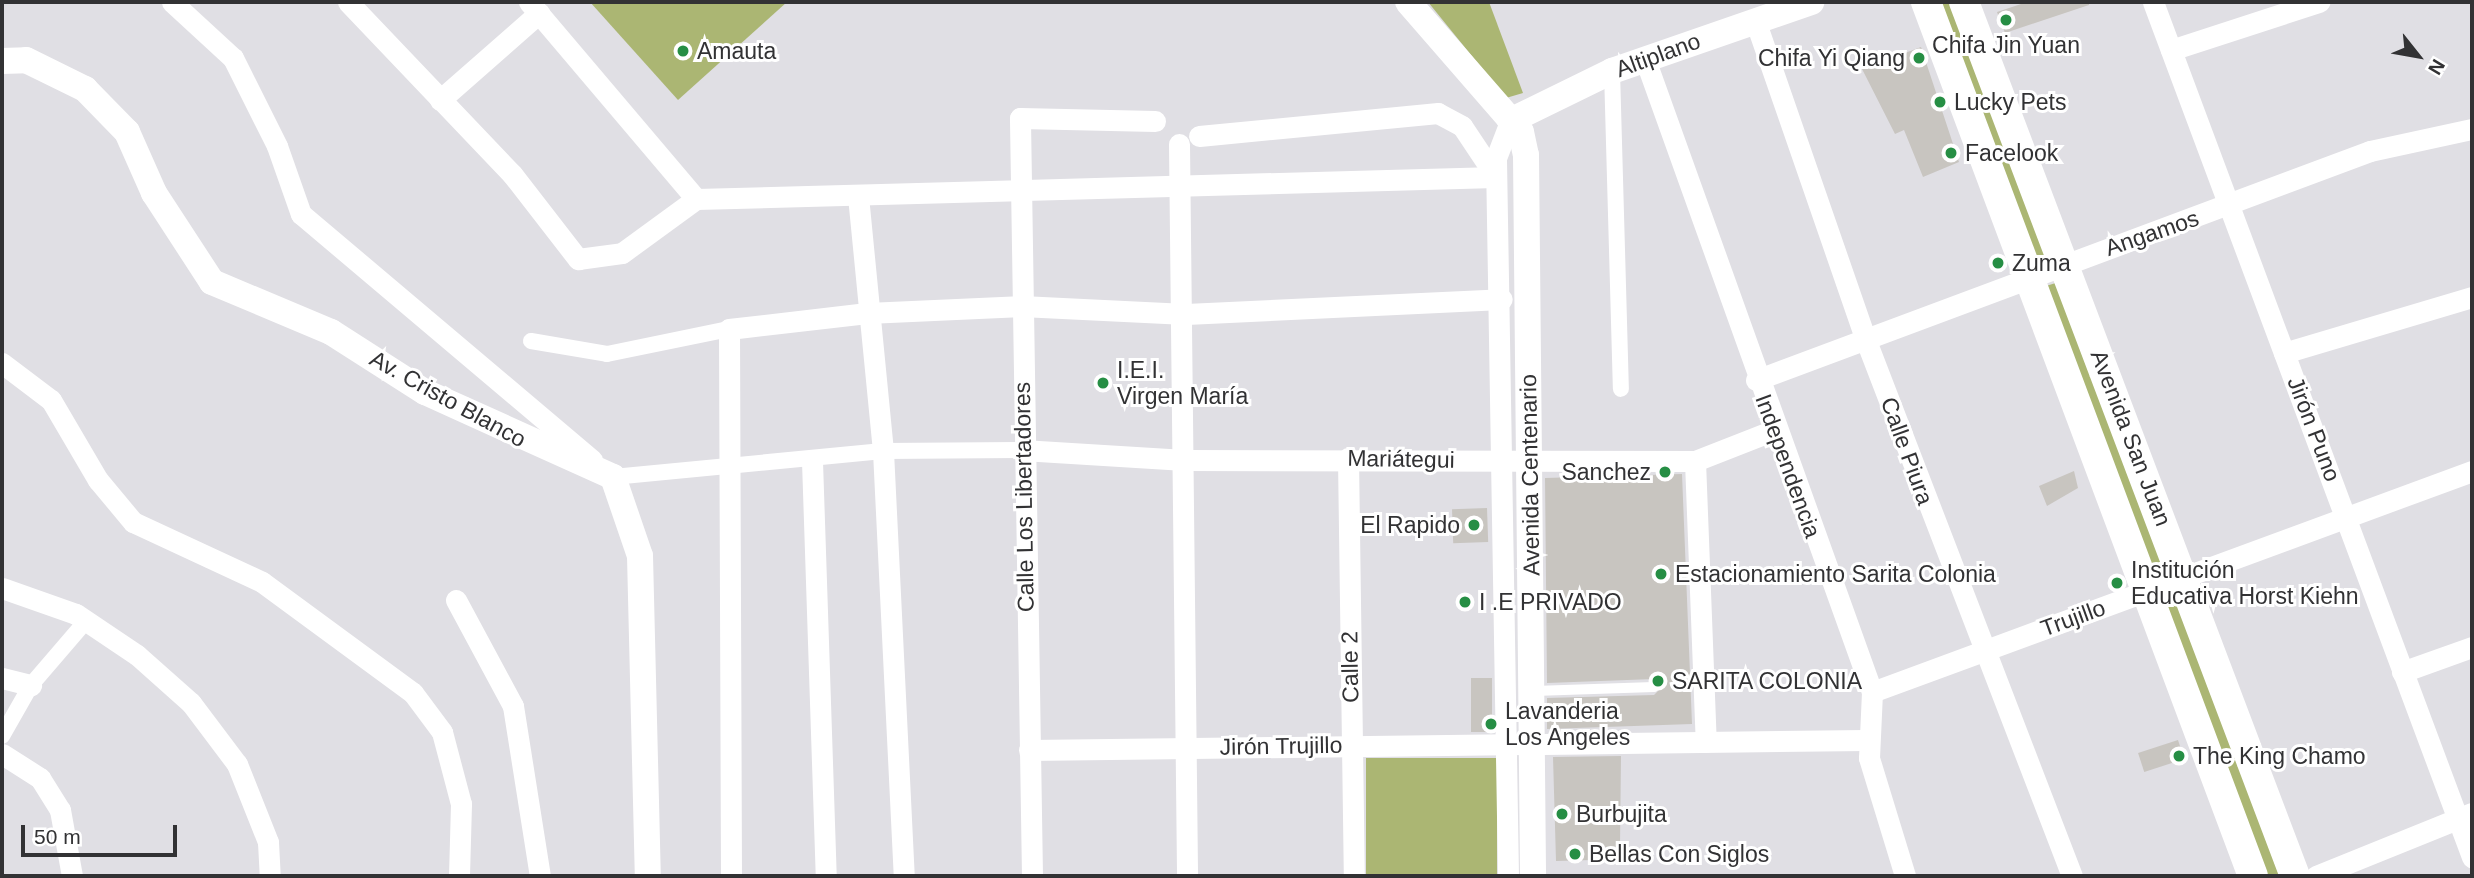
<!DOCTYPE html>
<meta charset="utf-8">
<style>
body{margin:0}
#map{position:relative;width:2474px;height:878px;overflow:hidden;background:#e0dfe4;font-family:Helvetica,sans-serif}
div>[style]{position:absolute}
.green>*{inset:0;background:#abb673;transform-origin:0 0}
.building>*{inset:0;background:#c8c5c0;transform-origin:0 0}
.service>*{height:10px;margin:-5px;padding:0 5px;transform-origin:5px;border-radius:5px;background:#fff}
.pedestrian>*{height:16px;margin:-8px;padding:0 8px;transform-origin:8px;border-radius:8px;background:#fff}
.minor>*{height:21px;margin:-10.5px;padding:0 10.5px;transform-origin:10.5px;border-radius:10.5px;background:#fff}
.tertiary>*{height:26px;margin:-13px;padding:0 13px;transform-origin:13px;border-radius:13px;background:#fff}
.secondary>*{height:30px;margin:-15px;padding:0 15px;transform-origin:15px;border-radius:15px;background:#fff}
.dots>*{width:19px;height:19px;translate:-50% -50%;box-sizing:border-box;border:4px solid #fff;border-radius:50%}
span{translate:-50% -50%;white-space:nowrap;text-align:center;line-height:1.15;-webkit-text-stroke:6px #fff;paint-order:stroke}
.poi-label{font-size:23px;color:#323234}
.left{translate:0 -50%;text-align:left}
.right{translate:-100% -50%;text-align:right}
.street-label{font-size:23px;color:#323234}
.frame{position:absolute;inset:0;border:4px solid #323234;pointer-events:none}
.north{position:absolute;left:2383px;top:21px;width:70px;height:70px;-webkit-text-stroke:5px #fff;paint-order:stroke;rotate:121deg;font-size:19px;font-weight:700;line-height:28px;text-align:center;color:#323234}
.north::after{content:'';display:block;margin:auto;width:24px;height:32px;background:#323234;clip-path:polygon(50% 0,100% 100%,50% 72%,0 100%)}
.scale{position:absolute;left:21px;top:825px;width:156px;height:32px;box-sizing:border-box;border:4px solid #323234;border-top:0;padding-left:9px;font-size:21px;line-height:24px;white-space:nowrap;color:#323234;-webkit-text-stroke:5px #fff;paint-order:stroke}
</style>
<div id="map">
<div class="green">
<i style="clip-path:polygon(590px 2px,787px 2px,678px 100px)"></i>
<i style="clip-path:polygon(1428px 2px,1489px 2px,1523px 93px,1506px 98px)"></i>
<i style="clip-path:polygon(1931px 2px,1953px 2px,2049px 258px,2046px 265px,2034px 268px)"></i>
<i style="clip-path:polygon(2059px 282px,2174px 575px,2155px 580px,2046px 286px)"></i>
<i style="clip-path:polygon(2179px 595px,2279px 875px,2275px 876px,2262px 876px,2165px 600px)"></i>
<i style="left:1497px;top:758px;width:118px;height:131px;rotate:90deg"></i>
</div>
<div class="building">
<i style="clip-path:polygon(2027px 2px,2089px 2px,2089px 5px,2005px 33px,1997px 12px)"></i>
<i style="clip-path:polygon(1921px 47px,1959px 162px,1923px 177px,1904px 130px,1895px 134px,1862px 69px)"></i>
<i style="clip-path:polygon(2074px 471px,2078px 488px,2047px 506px,2039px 486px)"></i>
<i style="clip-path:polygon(1682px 474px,1692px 724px,1547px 729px,1547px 698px,1654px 695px,1662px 687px,1654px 679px,1547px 683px,1545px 478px)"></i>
<i style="left:1487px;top:508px;width:34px;height:35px;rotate:88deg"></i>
<i style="left:1471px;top:678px;width:21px;height:54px"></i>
<i style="left:2178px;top:740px;width:20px;height:42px;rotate:72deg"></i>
<i style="clip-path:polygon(1621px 756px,1620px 847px,1593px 847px,1593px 860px,1556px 861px,1553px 757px)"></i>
</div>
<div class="service">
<i style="left:1534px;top:691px;width:120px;rotate:-1.9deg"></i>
</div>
<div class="pedestrian">
<i style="left:1612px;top:71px;width:318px;rotate:88.4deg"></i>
<i style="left:531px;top:341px;width:77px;rotate:9.7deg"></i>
<i style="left:607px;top:354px;width:125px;rotate:-11.6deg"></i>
<i style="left:613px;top:477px;width:271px;rotate:-5.5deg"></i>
<i style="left:883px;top:451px;width:139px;rotate:-0.4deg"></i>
<i style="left:2px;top:736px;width:59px;rotate:-60.4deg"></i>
<i style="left:31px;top:685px;width:84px;rotate:-49.3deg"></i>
</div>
<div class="minor">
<i style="left:172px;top:2px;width:83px;rotate:42.6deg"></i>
<i style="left:233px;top:58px;width:98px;rotate:63.4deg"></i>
<i style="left:277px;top:146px;width:72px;rotate:70.6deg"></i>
<i style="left:301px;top:214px;width:381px;rotate:40.2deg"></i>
<i style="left:348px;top:2px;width:238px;rotate:46.4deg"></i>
<i style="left:512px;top:174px;width:108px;rotate:52.2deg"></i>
<i style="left:578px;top:259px;width:44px;rotate:-7.8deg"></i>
<i style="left:622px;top:253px;width:92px;rotate:-36.1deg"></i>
<i style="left:529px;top:2px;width:258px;rotate:49.7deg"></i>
<i style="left:696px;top:199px;width:800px;rotate:-1.58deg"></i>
<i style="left:1496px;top:177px;width:61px;rotate:-123.7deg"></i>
<i style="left:1462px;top:126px;width:27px;rotate:-152deg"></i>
<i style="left:1438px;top:113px;width:240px;rotate:174.5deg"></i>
<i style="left:2153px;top:2px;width:913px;rotate:69.54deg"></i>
<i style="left:1755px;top:20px;width:336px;rotate:70.9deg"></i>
<i style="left:1865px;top:338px;width:576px;rotate:68.96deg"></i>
<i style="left:2171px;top:50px;width:156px;rotate:-18deg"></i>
<i style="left:1645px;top:59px;width:672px;rotate:70.27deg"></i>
<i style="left:1872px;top:692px;width:66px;rotate:92.6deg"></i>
<i style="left:1869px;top:758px;width:123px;rotate:73deg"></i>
<i style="left:440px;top:100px;width:132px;rotate:-41.3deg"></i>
<i style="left:1179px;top:144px;width:732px;rotate:89.37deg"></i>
<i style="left:858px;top:196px;width:256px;rotate:84.4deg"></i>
<i style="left:883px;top:451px;width:426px;rotate:87.2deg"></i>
<i style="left:2284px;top:353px;width:196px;rotate:-16.6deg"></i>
<i style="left:2px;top:363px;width:61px;rotate:37.1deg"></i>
<i style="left:51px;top:400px;width:93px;rotate:59.6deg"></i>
<i style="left:98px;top:480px;width:55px;rotate:50.2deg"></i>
<i style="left:133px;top:522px;width:142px;rotate:24.9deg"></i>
<i style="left:262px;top:582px;width:187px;rotate:36.3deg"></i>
<i style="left:413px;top:693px;width:49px;rotate:53.4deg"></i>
<i style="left:442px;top:732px;width:74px;rotate:75.2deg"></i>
<i style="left:461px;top:804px;width:72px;rotate:91.6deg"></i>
<i style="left:1756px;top:380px;width:655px;rotate:-20.45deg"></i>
<i style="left:2370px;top:151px;width:104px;rotate:-12.2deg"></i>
<i style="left:1022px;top:450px;width:163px;rotate:3.5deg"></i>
<i style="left:1185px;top:460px;width:510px;rotate:0.11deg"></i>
<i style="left:1695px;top:461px;width:85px;rotate:-21.4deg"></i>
<i style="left:1348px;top:458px;width:418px;rotate:89.2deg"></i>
<i style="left:812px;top:461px;width:415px;rotate:88.1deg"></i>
<i style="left:1695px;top:461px;width:281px;rotate:87.8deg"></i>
<i style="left:2px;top:588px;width:78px;rotate:19.4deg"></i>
<i style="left:76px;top:614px;width:73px;rotate:33.9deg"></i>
<i style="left:137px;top:655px;width:72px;rotate:41.6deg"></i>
<i style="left:191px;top:703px;width:76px;rotate:53deg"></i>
<i style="left:237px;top:764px;width:84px;rotate:68.3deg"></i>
<i style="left:268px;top:842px;width:34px;rotate:87deg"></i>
<i style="left:456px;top:600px;width:120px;rotate:61.7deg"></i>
<i style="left:513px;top:706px;width:172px;rotate:81deg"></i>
<i style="left:2402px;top:672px;width:74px;rotate:-19.7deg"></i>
<i style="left:2px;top:678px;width:30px;rotate:14deg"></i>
<i style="left:1872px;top:692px;width:639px;rotate:-20.22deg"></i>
<i style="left:1029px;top:750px;width:837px;rotate:-0.68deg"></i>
<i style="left:2px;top:754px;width:45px;rotate:32.3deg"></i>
<i style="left:40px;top:778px;width:38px;rotate:58deg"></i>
<i style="left:60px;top:810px;width:67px;rotate:79.7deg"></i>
<i style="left:731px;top:876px;width:547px;rotate:-90.21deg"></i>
<i style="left:729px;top:329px;width:139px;rotate:-6.6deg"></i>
<i style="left:867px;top:313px;width:154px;rotate:-2.6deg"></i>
<i style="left:1021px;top:306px;width:165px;rotate:2.8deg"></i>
<i style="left:1186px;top:314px;width:316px;rotate:-2.7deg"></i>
<i style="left:1032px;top:876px;width:758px;rotate:-90.91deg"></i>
<i style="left:1020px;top:118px;width:135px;rotate:1.3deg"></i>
<i style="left:1508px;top:876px;width:718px;rotate:-90.96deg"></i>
<i style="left:1496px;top:158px;width:40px;rotate:-69deg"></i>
<i style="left:2316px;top:876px;width:168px;rotate:-22deg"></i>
</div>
<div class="tertiary">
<i style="left:1408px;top:2px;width:172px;rotate:49deg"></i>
<i style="left:1521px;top:132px;width:24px;rotate:78deg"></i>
<i style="left:1526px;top:155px;width:721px;rotate:89.44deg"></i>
<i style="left:2px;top:61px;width:24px;rotate:-2deg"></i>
<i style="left:26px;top:60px;width:66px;rotate:26.2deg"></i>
<i style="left:85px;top:89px;width:60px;rotate:45.7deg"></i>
<i style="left:127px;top:132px;width:67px;rotate:66.1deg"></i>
<i style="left:154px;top:193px;width:106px;rotate:56.9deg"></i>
<i style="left:212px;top:282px;width:129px;rotate:22.8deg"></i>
<i style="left:331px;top:332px;width:112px;rotate:32.6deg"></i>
<i style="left:425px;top:392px;width:206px;rotate:24.3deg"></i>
<i style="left:613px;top:477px;width:83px;rotate:71.1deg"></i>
<i style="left:640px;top:556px;width:320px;rotate:88.6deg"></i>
<i style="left:1510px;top:121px;width:114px;rotate:-26.1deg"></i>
<i style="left:1612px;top:71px;width:211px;rotate:-19.1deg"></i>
</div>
<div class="secondary">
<i style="left:1926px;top:2px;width:933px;rotate:69.49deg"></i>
<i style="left:1964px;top:2px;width:935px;rotate:69.26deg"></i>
</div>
<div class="dots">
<i style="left:2006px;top:20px;background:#268e44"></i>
<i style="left:683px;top:51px;background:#268e44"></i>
<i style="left:1919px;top:58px;background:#268e44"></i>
<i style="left:1940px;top:102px;background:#268e44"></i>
<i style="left:1951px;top:153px;background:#268e44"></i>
<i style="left:1998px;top:263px;background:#268e44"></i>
<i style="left:1103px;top:383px;background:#268e44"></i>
<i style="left:1665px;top:472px;background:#268e44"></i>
<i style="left:1474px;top:525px;background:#268e44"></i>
<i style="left:1661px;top:574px;background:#268e44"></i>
<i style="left:2117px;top:583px;background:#268e44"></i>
<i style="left:1465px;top:602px;background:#268e44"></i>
<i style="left:1658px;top:681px;background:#268e44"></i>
<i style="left:1491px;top:724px;background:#268e44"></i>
<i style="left:2179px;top:756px;background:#268e44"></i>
<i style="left:1562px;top:814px;background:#268e44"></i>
<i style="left:1575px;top:854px;background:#268e44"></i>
</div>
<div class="poi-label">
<span style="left:2006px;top:45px">Chifa Jin Yuan</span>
<span class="left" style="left:697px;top:51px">Amauta</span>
<span class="right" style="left:1905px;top:58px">Chifa Yi Qiang</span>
<span class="left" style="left:1954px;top:102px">Lucky Pets</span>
<span class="left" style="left:1965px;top:153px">Facelook</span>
<span class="left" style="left:2012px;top:263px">Zuma</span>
<span class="left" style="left:1117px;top:383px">I.E.I.<br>Virgen María</span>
<span class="right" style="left:1651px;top:472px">Sanchez</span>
<span class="right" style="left:1460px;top:525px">El Rapido</span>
<span class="left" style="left:2131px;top:583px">Institución<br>Educativa Horst Kiehn</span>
<span class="left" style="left:1675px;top:574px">Estacionamiento Sarita Colonia</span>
<span class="left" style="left:1479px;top:602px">I .E PRIVADO</span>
<span class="left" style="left:1672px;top:681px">SARITA COLONIA</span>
<span class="left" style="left:1505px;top:724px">Lavanderia<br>Los Angeles</span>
<span class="left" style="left:2193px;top:756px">The King Chamo</span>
<span class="left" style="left:1576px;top:814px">Burbujita</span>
<span class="left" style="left:1589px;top:854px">Bellas Con Siglos</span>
</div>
<div class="street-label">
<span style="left:1658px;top:55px;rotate:-20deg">Altiplano</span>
<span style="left:2152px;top:233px;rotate:-19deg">Angamos</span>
<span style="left:448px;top:399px;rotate:29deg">Av. Cristo Blanco</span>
<span style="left:2314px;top:429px;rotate:69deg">Jirón Puno</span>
<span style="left:2131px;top:438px;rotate:69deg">Avenida San Juan</span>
<span style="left:1907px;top:451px;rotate:70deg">Calle Piura</span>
<span style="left:1401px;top:459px;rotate:1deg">Mariátegui</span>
<span style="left:1788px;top:466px;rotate:70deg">Independencia</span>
<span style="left:1530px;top:475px;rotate:-91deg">Avenida Centenario</span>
<span style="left:1024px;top:497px;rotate:-91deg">Calle Los Libertadores</span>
<span style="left:2073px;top:618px;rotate:-20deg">Trujillo</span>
<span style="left:1350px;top:667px;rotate:-91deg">Calle 2</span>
<span style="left:1281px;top:746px;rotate:-1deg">Jirón Trujillo</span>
</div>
<div class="frame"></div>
<div class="north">N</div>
<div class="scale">50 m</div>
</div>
